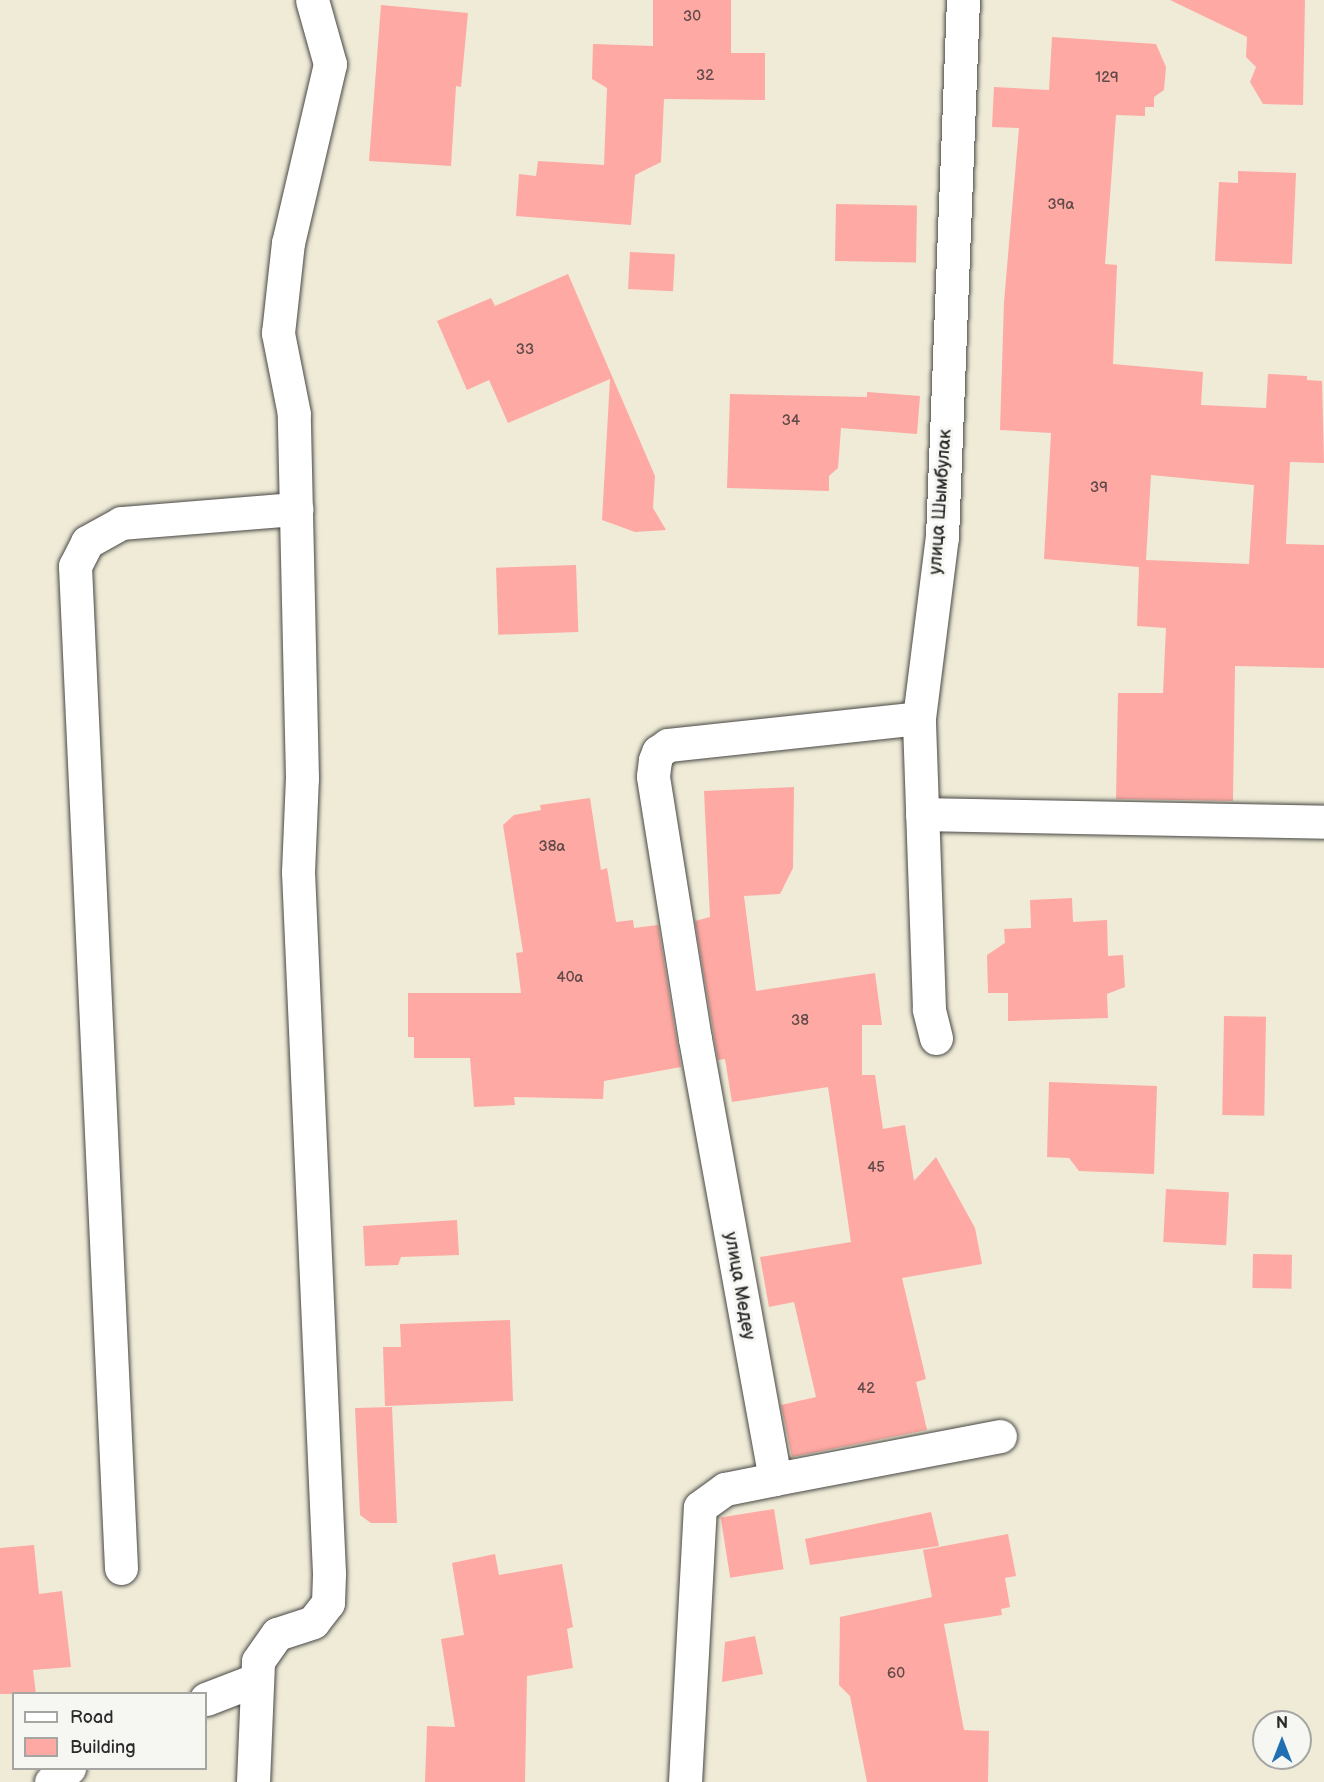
<!DOCTYPE html>
<meta charset="utf-8">
<style>
body{margin:0}
#map{position:relative;width:1324px;height:1782px;overflow:hidden;background:#efebd7;font-family:"Balsamiq Sans",sans-serif}
div>[style]{position:absolute}
.building>*{inset:0;background:#fea9a3;transform-origin:0 0}
.roads{filter:drop-shadow(0 0 2px #484845) drop-shadow(0 0 2px #484845)}
.minor>*{height:33px;margin:-16.5px;padding:0 16.5px;transform-origin:16.5px;border-radius:16.5px;background:#fff}
span{translate:-50% -50%;white-space:nowrap;text-align:center;line-height:1.15;-webkit-text-stroke:6px #f6f6f2;paint-order:stroke}
.number-label{font-size:15px;color:#604a49}
.number-label span{-webkit-text-stroke-width:0}
.street-label{font-size:18px;color:#2b2b2b}
.legend{position:absolute;left:12px;top:1692px;width:195px;height:78px;box-sizing:border-box;background:#f6f6f2;border:2px solid #a5a5a2;margin:0;padding:8px 10px;list-style:none;font-size:18px;color:#2b2b2b}
.legend li{display:flex;align-items:center;gap:12px;height:30px}
.legend b{width:30px;border:2px solid #a5a5a2}
.north{position:absolute;left:1252px;top:1710px;width:60px;height:60px;box-sizing:border-box;background:#f6f6f2;border:2px solid #a5a5a2;border-radius:50%;rotate:0deg;font-size:16px;font-weight:700;line-height:24px;text-align:center;color:#2b2b2b}
.north::after{content:'';display:block;margin:auto;width:21px;height:27px;background:#1f6fb2;clip-path:polygon(50% 0,100% 100%,50% 72%,0 100%)}
</style>
<div id="map">
<div class="building">
<i style="clip-path:polygon(653px 0,731px 0,731px 53px,765px 53px,765px 100px,664px 99px,661px 162px,635px 175px,631px 225px,516px 216px,519px 174px,536px 176px,538px 161px,604px 165px,607px 88px,592px 79px,593px 44px,653px 46px)"></i>
<i style="clip-path:polygon(1170px 0,1305px 0,1303px 105px,1263px 104px,1250px 82px,1256px 67px,1246px 57px,1247px 37px)"></i>
<i style="clip-path:polygon(381px 5px,468px 13px,461px 87px,456px 86px,451px 166px,369px 161px)"></i>
<i style="clip-path:polygon(evenodd,1052px 37px,1156px 44px,1166px 67px,1164px 90px,1154px 97px,1154px 107px,1145px 107px,1145px 116px,1116px 115px,1105px 264px,1117px 265px,1113px 364px,1203px 372px,1201px 405px,1266px 408px,1268px 374px,1307px 376px,1307px 380px,1322px 381px,1324px 463px,1290px 462px,1286px 544px,1324px 545px,1324px 668px,1235px 666px,1233px 801px,1116px 799px,1118px 693px,1163px 693px,1166px 628px,1137px 626px,1139px 567px,1044px 559px,1051px 433px,1000px 430px,1004px 302px,1019px 128px,992px 127px,994px 87px,1049px 90px,1052px 37px,1151px 475px,1254px 485px,1249px 564px,1146px 560px,1151px 475px)"></i>
<i style="clip-path:polygon(1238px 171px,1296px 173px,1292px 264px,1215px 261px,1219px 182px,1238px 183px)"></i>
<i style="left:836px;top:204px;width:81px;height:57px;rotate:1deg"></i>
<i style="left:630px;top:252px;width:45px;height:37px;rotate:3deg"></i>
<i style="clip-path:polygon(568px 274px,655px 476px,653px 508px,666px 530px,635px 532px,602px 520px,610px 379px,508px 423px,489px 380px,467px 390px,437px 321px,491px 298px,495px 306px)"></i>
<i style="clip-path:polygon(867px 392px,920px 396px,917px 434px,841px 428px,838px 468px,829px 476px,829px 491px,727px 488px,730px 394px,867px 397px)"></i>
<i style="left:576px;top:565px;width:67px;height:80px;rotate:88deg"></i>
<i style="clip-path:polygon(794px 787px,793px 868px,780px 894px,744px 896px,756px 991px,875px 973px,882px 1025px,862px 1025px,862px 1075px,875px 1075px,883px 1129px,905px 1125px,914px 1181px,936px 1157px,975px 1228px,982px 1264px,902px 1278px,926px 1379px,916px 1382px,927px 1430px,792px 1457px,781px 1405px,816px 1397px,794px 1302px,769px 1307px,760px 1257px,851px 1242px,828px 1087px,732px 1102px,725px 1059px,718px 1060px,695px 921px,710px 917px,704px 791px)"></i>
<i style="clip-path:polygon(590px 798px,601px 870px,607px 868px,616px 922px,633px 920px,634px 928px,658px 925px,681px 1067px,604px 1081px,603px 1099px,514px 1097px,515px 1105px,474px 1107px,470px 1058px,414px 1058px,414px 1037px,408px 1037px,408px 993px,521px 993px,516px 953px,523px 952px,503px 825px,514px 815px,541px 810px,540px 805px)"></i>
<i style="clip-path:polygon(1072px 898px,1073px 922px,1107px 920px,1108px 956px,1123px 955px,1125px 987px,1107px 994px,1108px 1018px,1008px 1021px,1008px 993px,988px 993px,987px 955px,1005px 943px,1004px 929px,1031px 928px,1030px 900px)"></i>
<i style="left:1224px;top:1016px;width:42px;height:99px;rotate:1deg"></i>
<i style="clip-path:polygon(1049px 1082px,1157px 1086px,1154px 1174px,1079px 1171px,1069px 1158px,1047px 1157px)"></i>
<i style="left:1166px;top:1189px;width:63px;height:53px;rotate:3deg"></i>
<i style="clip-path:polygon(457px 1220px,459px 1255px,401px 1257px,398px 1265px,365px 1266px,363px 1226px)"></i>
<i style="left:1253px;top:1254px;width:39px;height:34px;rotate:1deg"></i>
<i style="clip-path:polygon(510px 1320px,513px 1401px,385px 1406px,383px 1347px,401px 1347px,400px 1324px)"></i>
<i style="clip-path:polygon(392px 1407px,397px 1523px,371px 1523px,360px 1515px,355px 1408px)"></i>
<i style="left:774px;top:1509px;width:61px;height:54px;rotate:81deg"></i>
<i style="clip-path:polygon(931px 1512px,939px 1546px,810px 1565px,805px 1539px)"></i>
<i style="clip-path:polygon(1008px 1534px,1016px 1576px,1005px 1578px,1010px 1607px,1001px 1609px,1002px 1615px,944px 1624px,964px 1730px,989px 1731px,988px 1782px,867px 1782px,850px 1696px,839px 1685px,840px 1617px,932px 1597px,923px 1550px)"></i>
<i style="clip-path:polygon(34px 1545px,39px 1594px,62px 1591px,71px 1667px,33px 1670px,36px 1694px,0 1694px,0 1548px)"></i>
<i style="clip-path:polygon(495px 1554px,499px 1575px,562px 1564px,573px 1627px,567px 1629px,573px 1668px,527px 1676px,525px 1782px,425px 1782px,427px 1726px,455px 1727px,441px 1639px,464px 1635px,452px 1563px)"></i>
<i style="clip-path:polygon(755px 1636px,763px 1674px,722px 1682px,725px 1642px)"></i>
</div>
<div class="roads">
<div class="minor">
<i style="left:922px;top:814px;width:402px;rotate:1.1deg"></i>
<i style="left:936px;top:1038px;width:30px;rotate:-104deg"></i>
<i style="left:929px;top:1009px;width:291px;rotate:-92deg"></i>
<i style="left:919px;top:718px;width:182px;rotate:-82.8deg"></i>
<i style="left:942px;top:537px;width:537px;rotate:-87.76deg"></i>
<i style="left:775px;top:1479px;width:229px;rotate:-10.8deg"></i>
<i style="left:121px;top:1568px;width:1003px;rotate:-92.63deg"></i>
<i style="left:75px;top:566px;width:27px;rotate:-63deg"></i>
<i style="left:87px;top:542px;width:39px;rotate:-29deg"></i>
<i style="left:121px;top:523px;width:176px;rotate:-4.6deg"></i>
<i style="left:206px;top:1699px;width:53px;rotate:-21.2deg"></i>
<i style="left:51px;top:1782px;width:23px;rotate:-38deg"></i>
<i style="left:253px;top:1782px;width:121px;rotate:-87.6deg"></i>
<i style="left:258px;top:1661px;width:33px;rotate:-55deg"></i>
<i style="left:277px;top:1634px;width:38px;rotate:-18deg"></i>
<i style="left:313px;top:1622px;width:24px;rotate:-52deg"></i>
<i style="left:328px;top:1603px;width:30px;rotate:-88deg"></i>
<i style="left:329px;top:1573px;width:702px;rotate:-92.53deg"></i>
<i style="left:298px;top:872px;width:94px;rotate:-87.6deg"></i>
<i style="left:302px;top:778px;width:364px;rotate:-91.3deg"></i>
<i style="left:294px;top:414px;width:83px;rotate:-101.2deg"></i>
<i style="left:278px;top:333px;width:91px;rotate:-83.7deg"></i>
<i style="left:288px;top:243px;width:184px;rotate:-76.8deg"></i>
<i style="left:330px;top:64px;width:66px;rotate:-105.7deg"></i>
<i style="left:685px;top:1782px;width:275px;rotate:-86.9deg"></i>
<i style="left:700px;top:1507px;width:31px;rotate:-36deg"></i>
<i style="left:725px;top:1489px;width:51px;rotate:-11.3deg"></i>
<i style="left:775px;top:1479px;width:447px;rotate:-100.3deg"></i>
<i style="left:695px;top:1039px;width:266px;rotate:-99.1deg"></i>
<i style="left:653px;top:776px;width:16px;rotate:-83deg"></i>
<i style="left:655px;top:760px;width:9px;rotate:-69deg"></i>
<i style="left:658px;top:752px;width:12px;rotate:-35deg"></i>
<i style="left:668px;top:745px;width:252px;rotate:-6.1deg"></i>
</div>
</div>
<div class="number-label">
<span style="left:692px;top:17px">30</span>
<span style="left:705px;top:76px">32</span>
<span style="left:1107px;top:78px">129</span>
<span style="left:1061px;top:205px">39а</span>
<span style="left:525px;top:350px">33</span>
<span style="left:791px;top:421px">34</span>
<span style="left:1099px;top:488px">39</span>
<span style="left:552px;top:847px">38а</span>
<span style="left:570px;top:978px">40а</span>
<span style="left:800px;top:1021px">38</span>
<span style="left:876px;top:1168px">45</span>
<span style="left:866px;top:1389px">42</span>
<span style="left:896px;top:1674px">60</span>
</div>
<div class="street-label">
<span style="left:941px;top:502px;rotate:-86deg">улица Шымбулак</span>
<span style="left:739px;top:1286px;rotate:80deg">улица Медеу</span>
</div>
<ul class="legend">
<li><b style="height:8px;background:#fff"></b>Road</li>
<li><b style="height:16px;background:#fea9a3"></b>Building</li>
</ul>
<div class="north">N</div>
</div>
